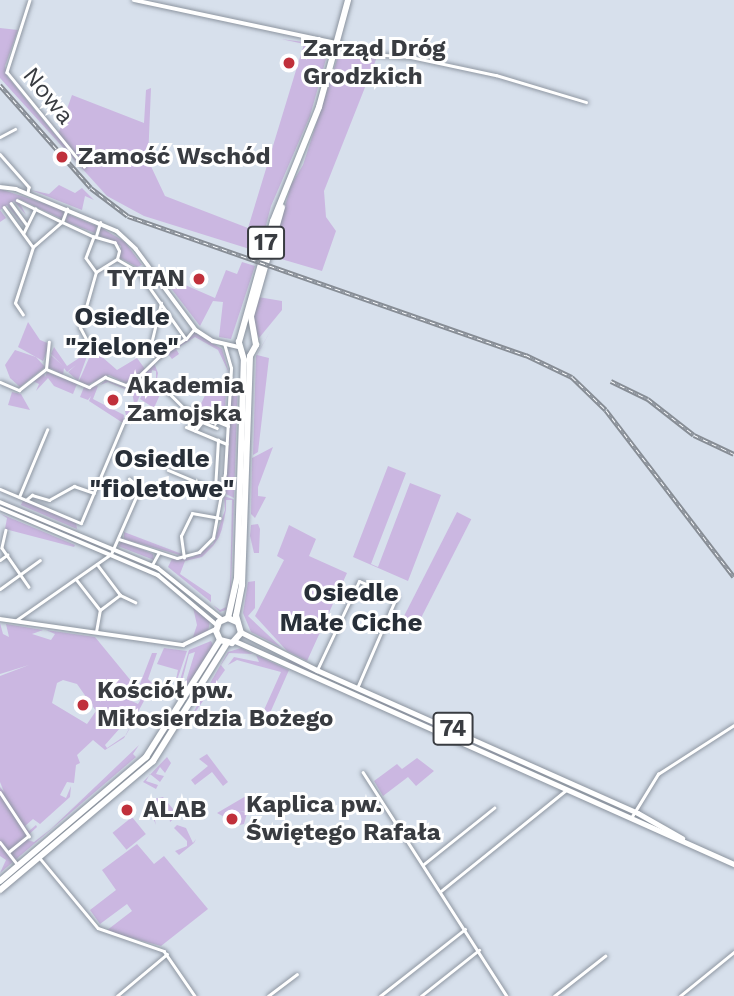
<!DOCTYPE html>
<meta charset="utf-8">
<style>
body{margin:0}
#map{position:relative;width:734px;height:996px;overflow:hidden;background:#d7e0ec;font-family:"Work Sans",sans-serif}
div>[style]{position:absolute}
.green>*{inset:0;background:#cbb7e1;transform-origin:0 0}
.roads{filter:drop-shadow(0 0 2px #8b939e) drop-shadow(0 0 2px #8b939e)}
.street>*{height:2.5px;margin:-1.25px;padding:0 1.25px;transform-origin:1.25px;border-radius:1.25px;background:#fff}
.secondary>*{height:3.5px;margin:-1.75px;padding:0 1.75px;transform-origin:1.75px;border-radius:1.75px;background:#fff}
.primary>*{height:4.5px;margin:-2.25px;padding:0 2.25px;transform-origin:2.25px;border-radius:2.25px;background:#fff}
.highway>*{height:6px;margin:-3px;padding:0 3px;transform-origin:3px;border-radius:3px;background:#fff}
.rail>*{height:4.5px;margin-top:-2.25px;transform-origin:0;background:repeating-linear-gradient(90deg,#fff 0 5px,#878d95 0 10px);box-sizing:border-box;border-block:2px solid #878d95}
.dots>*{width:19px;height:19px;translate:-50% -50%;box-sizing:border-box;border:4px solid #fff;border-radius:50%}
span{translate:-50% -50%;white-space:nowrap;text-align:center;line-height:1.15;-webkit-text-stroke:6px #fff;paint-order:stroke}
.shield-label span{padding:2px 5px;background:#fff;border:2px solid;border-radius:5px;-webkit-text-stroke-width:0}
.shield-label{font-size:23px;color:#393c41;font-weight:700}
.poi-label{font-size:24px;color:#393c41;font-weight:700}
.left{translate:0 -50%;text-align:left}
.right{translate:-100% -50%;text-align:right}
.street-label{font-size:24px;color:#393c41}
.neighbourhood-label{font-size:26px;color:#282f38;font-weight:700}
</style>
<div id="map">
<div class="green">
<i style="clip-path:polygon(0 28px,18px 30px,5px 66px,7px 76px,57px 137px,72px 95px,144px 123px,146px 90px,151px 88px,148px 160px,165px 196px,248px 228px,304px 44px,281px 39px,326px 45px,328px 52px,310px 116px,271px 206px,259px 252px,144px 216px,107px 196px,0 78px)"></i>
<i style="clip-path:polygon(348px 50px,377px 57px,324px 191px,326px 217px,336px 231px,322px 271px,271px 256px,291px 185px,303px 165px,339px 53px)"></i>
<i style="clip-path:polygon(59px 185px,75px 193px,82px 188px,94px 200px,85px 196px,82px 210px,31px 190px,49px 194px)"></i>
<i style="clip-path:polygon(0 189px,65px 210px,62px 219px,17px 198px,26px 215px,14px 201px,9px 204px,25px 227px,7px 205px,0 210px,6px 218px,0 222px)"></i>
<i style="clip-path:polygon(67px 214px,97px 226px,95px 233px,66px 222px)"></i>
<i style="clip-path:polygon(100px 227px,125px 242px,142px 265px,137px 267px,120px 258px,121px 246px,100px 236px)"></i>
<i style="clip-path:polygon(242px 262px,255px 266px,231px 339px,219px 337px,223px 302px,213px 301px,200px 326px,160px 274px,215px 298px,226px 270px,237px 274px)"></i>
<i style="clip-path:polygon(258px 297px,282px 301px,282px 310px,259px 338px,252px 324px)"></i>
<i style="clip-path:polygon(28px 322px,40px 340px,50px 344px,43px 361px,18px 347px)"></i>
<i style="clip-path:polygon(271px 330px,257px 355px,269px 358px,258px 452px,253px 455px,256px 356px)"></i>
<i style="clip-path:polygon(194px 332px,222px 349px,229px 373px,218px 350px,195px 337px,176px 349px,179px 354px,172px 359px,168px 354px,154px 363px,158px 373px,156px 384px,156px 371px,152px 370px,150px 381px,149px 375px,146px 380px,141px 378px,154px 363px)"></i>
<i style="clip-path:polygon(86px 346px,90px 348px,78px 381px,68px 372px,76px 365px,67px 372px,64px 368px,63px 375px,48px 367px,51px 355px,63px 366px,51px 354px,54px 347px,67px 366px,82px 356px)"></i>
<i style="clip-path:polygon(93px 349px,117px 370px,137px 358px,145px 369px,127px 384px,109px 375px,87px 385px,79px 381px)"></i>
<i style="clip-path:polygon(15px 350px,36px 357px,45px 367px,20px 387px,10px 378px,5px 365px)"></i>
<i style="clip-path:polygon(44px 372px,45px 377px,47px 372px,77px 384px,73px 394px,54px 386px,48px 378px,36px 391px,39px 384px,33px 381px)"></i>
<i style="clip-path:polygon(106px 380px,128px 389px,137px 381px,145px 383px,128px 424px,125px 411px,134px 403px,132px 392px,108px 382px,100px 385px)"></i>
<i style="clip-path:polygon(238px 380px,234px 498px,224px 493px,231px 382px)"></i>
<i style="clip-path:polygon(224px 383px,226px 383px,225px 419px,199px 408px,208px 389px,216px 392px)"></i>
<i style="clip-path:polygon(147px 384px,162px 390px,154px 408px,140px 399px)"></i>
<i style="clip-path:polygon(98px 386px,93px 399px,124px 415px,123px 423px,89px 401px,91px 396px,88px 400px,80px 397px,84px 387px)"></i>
<i style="clip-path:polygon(12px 392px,21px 394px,30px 410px,8px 405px)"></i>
<i style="clip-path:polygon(273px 447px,258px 487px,258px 496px,266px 497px,255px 518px,251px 514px,252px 458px)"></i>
<i style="clip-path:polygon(388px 466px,406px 473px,371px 564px,378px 567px,410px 483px,441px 495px,408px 581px,353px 557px)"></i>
<i style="clip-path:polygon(224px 496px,233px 499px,234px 500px,231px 587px,226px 610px,220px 612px,213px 605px,220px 610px,226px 607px,230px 590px,232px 500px,226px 500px,226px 510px,222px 529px,219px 537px,213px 546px,202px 557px,185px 561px,180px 574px,211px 595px,211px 602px,168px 567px,172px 559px,193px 557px,213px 544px,225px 510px)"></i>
<i style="clip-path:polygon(23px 500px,76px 522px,77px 529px,21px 505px)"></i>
<i style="clip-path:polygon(0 504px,106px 548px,106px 549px,68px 535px)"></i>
<i style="left:457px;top:512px;width:16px;height:127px;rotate:27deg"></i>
<i style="clip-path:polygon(1px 514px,75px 545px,74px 547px,5px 529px,7px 518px)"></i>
<i style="clip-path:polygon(258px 524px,260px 529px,259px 553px,254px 553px,250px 536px,251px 525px)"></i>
<i style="clip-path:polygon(289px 525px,316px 539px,309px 556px,347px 573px,307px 661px,287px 651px,255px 616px,284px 560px,277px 556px)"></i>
<i style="clip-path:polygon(124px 532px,182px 554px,183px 556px,124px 539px)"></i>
<i style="clip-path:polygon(122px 541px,153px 554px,154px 560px,118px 546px)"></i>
<i style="clip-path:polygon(255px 581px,255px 608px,248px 616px,282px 648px,251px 632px,243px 613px,248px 582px)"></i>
<i style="clip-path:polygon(192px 603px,210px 620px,208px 632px,192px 640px,197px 625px)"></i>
<i style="clip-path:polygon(evenodd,0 623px,3px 634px,9px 637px,6px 624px,43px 630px,32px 634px,51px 640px,55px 634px,46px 630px,95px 637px,132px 682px,123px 697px,138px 704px,144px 694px,145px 699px,124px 738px,105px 750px,93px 740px,77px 755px,80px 763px,76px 765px,74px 783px,67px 782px,60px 795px,66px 798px,71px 786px,70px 797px,40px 824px,33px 819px,25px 826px,29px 831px,36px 825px,37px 827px,24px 839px,34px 842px,51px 829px,139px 745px,133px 754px,136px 757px,0 873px,6px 860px,0 856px,0 787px,4px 792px,0 782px,0 676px,29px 665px,0 674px,0 623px,63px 680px,77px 684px,96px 711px,87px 724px,52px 703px,57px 683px,63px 680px,0 623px,136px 717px,126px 735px,107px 748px,105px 745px,129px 718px,136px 717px)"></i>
<i style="clip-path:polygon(211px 641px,214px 647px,183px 691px,195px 652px,189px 654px,180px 689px,177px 690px,189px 650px)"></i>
<i style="clip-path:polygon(164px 648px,187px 651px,174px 689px,178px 670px,157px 664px)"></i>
<i style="clip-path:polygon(241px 648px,253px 654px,229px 653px,221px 665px,225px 670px,186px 725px,228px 652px)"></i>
<i style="clip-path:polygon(152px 653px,157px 653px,148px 679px,156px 687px,150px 699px,140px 684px)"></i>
<i style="clip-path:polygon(256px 655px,289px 670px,270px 713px,264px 710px,281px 672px,237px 660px,228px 665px,234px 657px,259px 662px)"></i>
<i style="left:289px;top:660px;width:84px;height:2px;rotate:23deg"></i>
<i style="clip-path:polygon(371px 696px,486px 747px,486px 749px,371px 700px)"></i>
<i style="clip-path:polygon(489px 749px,559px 779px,560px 781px,489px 753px)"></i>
<i style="clip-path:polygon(207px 754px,228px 782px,223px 786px,212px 772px,195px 785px,191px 780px,208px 766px,199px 759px)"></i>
<i style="clip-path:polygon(167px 757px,171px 763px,165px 773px,160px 767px,156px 774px,164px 776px,160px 782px,150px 774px,146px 781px,158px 785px,156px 789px,143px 782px)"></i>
<i style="clip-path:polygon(417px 758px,434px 771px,416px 786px,408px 777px,383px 796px,374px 781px,397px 764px,402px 769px)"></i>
<i style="clip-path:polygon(246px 796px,247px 812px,239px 811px,247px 813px,244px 824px,235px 826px,234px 814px,226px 818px,217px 813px)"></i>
<i style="clip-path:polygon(163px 797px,178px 815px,170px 822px,168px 809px,159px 801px,151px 803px,156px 825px,148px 806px,154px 799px)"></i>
<i style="left:132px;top:817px;width:22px;height:25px;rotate:51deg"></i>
<i style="clip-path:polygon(177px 825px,186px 828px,193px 843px,196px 839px,194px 843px,179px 855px,175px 851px,187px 846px,187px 841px,174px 828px)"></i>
<i style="clip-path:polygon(137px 844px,154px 864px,164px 856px,208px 909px,161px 946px,106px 931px,132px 911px,127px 904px,100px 924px,90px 910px,116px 890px,102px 870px)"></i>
</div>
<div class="roads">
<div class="street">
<i style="left:30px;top:0;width:76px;rotate:107.7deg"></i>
<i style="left:7px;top:72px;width:122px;rotate:50.7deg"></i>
<i style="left:339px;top:43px;width:22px;rotate:27deg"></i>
<i style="left:359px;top:53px;width:52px;rotate:4.4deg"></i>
<i style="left:411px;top:57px;width:87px;rotate:12deg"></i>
<i style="left:496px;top:75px;width:94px;rotate:16.7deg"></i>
<i style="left:0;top:137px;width:17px;rotate:-28deg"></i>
<i style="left:0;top:154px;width:44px;rotate:48.7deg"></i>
<i style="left:29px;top:187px;width:6px;rotate:99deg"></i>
<i style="left:17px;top:200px;width:50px;rotate:26.1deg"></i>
<i style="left:62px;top:222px;width:14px;rotate:-69deg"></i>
<i style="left:11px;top:203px;width:27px;rotate:54deg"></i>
<i style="left:4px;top:207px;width:49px;rotate:54.1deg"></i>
<i style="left:23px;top:234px;width:28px;rotate:-64deg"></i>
<i style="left:96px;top:236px;width:14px;rotate:-73deg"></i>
<i style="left:117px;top:259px;width:24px;rotate:30deg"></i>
<i style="left:138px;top:271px;width:83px;rotate:54.8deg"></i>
<i style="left:186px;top:339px;width:32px;rotate:146deg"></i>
<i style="left:23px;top:315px;width:14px;rotate:-124deg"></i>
<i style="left:15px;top:303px;width:59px;rotate:-72.2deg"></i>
<i style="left:33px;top:247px;width:38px;rotate:-41deg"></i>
<i style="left:62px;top:222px;width:35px;rotate:25deg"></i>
<i style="left:94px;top:237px;width:22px;rotate:111deg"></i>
<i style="left:86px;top:258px;width:17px;rotate:54deg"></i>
<i style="left:186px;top:339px;width:13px;rotate:-51deg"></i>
<i style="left:87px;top:341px;width:15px;rotate:-118deg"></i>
<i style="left:80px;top:328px;width:58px;rotate:-74.1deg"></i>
<i style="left:96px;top:272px;width:25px;rotate:-32deg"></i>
<i style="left:117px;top:259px;width:8px;rotate:-76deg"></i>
<i style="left:119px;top:251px;width:9px;rotate:-117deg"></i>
<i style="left:115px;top:243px;width:22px;rotate:-164deg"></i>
<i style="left:46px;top:369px;width:47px;rotate:22.7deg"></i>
<i style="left:89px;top:387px;width:19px;rotate:-32deg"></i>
<i style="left:105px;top:377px;width:22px;rotate:21deg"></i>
<i style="left:126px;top:385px;width:13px;rotate:-32deg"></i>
<i style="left:137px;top:378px;width:33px;rotate:23deg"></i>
<i style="left:167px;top:391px;width:23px;rotate:45deg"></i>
<i style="left:183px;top:407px;width:49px;rotate:22.9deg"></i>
<i style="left:138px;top:377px;width:29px;rotate:-44deg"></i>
<i style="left:159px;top:357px;width:15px;rotate:-122deg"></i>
<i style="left:151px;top:344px;width:42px;rotate:-76.3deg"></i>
<i style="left:0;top:382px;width:21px;rotate:23deg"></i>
<i style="left:19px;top:390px;width:34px;rotate:-38deg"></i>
<i style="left:46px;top:369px;width:27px;rotate:-84deg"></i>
<i style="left:186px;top:427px;width:44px;rotate:22.5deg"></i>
<i style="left:195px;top:431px;width:11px;rotate:-52deg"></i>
<i style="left:202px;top:422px;width:16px;rotate:22deg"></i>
<i style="left:168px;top:470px;width:60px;rotate:22.7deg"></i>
<i style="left:0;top:489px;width:88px;rotate:22.8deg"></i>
<i style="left:81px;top:523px;width:111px;rotate:-67.1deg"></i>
<i style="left:215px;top:489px;width:49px;rotate:-86.5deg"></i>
<i style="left:19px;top:497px;width:73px;rotate:-67.3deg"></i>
<i style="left:26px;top:500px;width:8px;rotate:-40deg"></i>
<i style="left:32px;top:495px;width:18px;rotate:16deg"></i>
<i style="left:49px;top:500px;width:29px;rotate:-29deg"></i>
<i style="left:74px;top:486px;width:21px;rotate:19deg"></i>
<i style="left:6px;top:530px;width:18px;rotate:103deg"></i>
<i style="left:2px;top:548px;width:47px;rotate:55.3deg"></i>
<i style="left:119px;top:539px;width:61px;rotate:18.1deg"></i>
<i style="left:177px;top:558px;width:23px;rotate:-15deg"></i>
<i style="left:199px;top:552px;width:20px;rotate:-45deg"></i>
<i style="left:213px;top:538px;width:66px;rotate:-79.5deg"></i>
<i style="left:225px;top:473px;width:105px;rotate:-86.7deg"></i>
<i style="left:231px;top:368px;width:25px;rotate:-106deg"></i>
<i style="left:184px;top:558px;width:22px;rotate:-98deg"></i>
<i style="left:181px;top:536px;width:25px;rotate:-64deg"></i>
<i style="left:192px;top:513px;width:28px;rotate:10deg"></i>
<i style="left:0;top:560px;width:9px;rotate:-36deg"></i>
<i style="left:97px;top:564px;width:39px;rotate:53deg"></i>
<i style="left:120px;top:595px;width:17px;rotate:25deg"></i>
<i style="left:152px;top:565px;width:13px;rotate:-61deg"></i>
<i style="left:76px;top:579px;width:39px;rotate:52deg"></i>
<i style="left:0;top:589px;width:49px;rotate:-35.9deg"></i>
<i style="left:15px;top:621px;width:117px;rotate:-34.9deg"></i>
<i style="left:111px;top:554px;width:72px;rotate:-66.3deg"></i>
<i style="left:140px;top:488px;width:14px;rotate:-141deg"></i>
<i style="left:96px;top:632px;width:22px;rotate:-80deg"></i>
<i style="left:100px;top:610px;width:25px;rotate:-37deg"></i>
<i style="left:317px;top:670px;width:98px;rotate:-64.7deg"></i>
<i style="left:359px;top:581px;width:41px;rotate:22.8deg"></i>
<i style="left:397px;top:597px;width:98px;rotate:113.4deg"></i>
<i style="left:363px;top:772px;width:266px;rotate:57.3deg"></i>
<i style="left:0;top:792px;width:53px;rotate:56.6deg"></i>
<i style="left:29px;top:836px;width:26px;rotate:141deg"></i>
<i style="left:631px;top:818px;width:52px;rotate:-58.5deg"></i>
<i style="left:658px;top:774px;width:90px;rotate:-32.8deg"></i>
<i style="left:0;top:842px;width:28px;rotate:52deg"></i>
<i style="left:39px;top:857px;width:92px;rotate:50.3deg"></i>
<i style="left:98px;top:928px;width:70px;rotate:19.2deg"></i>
<i style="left:164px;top:951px;width:55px;rotate:55.4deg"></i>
<i style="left:424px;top:864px;width:90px;rotate:-38.7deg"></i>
<i style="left:441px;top:891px;width:161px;rotate:-38.9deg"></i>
<i style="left:117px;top:996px;width:65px;rotate:-40deg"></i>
<i style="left:268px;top:996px;width:36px;rotate:-37deg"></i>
<i style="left:380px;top:996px;width:108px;rotate:-38.2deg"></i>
<i style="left:421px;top:996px;width:74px;rotate:-38.4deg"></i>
<i style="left:554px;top:996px;width:65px;rotate:-38.1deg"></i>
<i style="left:680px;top:996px;width:70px;rotate:-39.2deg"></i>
</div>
<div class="secondary">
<i style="left:134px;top:0;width:207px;rotate:12deg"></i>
<i style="left:0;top:187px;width:16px;rotate:7deg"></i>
<i style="left:16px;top:189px;width:109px;rotate:22.6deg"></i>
<i style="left:117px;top:231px;width:26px;rotate:43deg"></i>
<i style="left:136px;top:249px;width:101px;rotate:53.5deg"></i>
<i style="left:196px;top:330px;width:20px;rotate:33deg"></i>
<i style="left:213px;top:341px;width:27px;rotate:13deg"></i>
<i style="left:0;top:502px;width:171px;rotate:22.7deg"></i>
<i style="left:158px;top:568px;width:83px;rotate:38.7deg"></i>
<i style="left:0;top:508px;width:172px;rotate:23deg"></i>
<i style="left:158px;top:575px;width:77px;rotate:40.3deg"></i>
<i style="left:0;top:619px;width:185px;rotate:8.1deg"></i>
<i style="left:183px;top:645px;width:37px;rotate:-26deg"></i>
</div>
<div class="primary">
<i style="left:241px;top:632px;width:85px;rotate:26.6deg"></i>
<i style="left:317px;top:670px;width:351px;rotate:24deg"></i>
<i style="left:638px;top:813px;width:51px;rotate:29.6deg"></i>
<i style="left:235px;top:641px;width:547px;rotate:24.08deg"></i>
</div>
<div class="highway">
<i style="left:228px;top:618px;width:41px;rotate:-77.3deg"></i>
<i style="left:237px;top:578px;width:218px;rotate:-88.2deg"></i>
<i style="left:244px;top:360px;width:19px;rotate:-106deg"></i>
<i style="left:239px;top:342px;width:126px;rotate:-74.3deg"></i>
<i style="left:273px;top:221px;width:123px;rotate:-68deg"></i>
<i style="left:319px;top:107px;width:111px;rotate:-74.8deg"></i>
<i style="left:237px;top:622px;width:10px;rotate:-156deg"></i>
<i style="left:228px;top:618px;width:10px;rotate:156deg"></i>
<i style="left:219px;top:622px;width:9px;rotate:108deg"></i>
<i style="left:216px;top:631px;width:10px;rotate:66deg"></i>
<i style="left:220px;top:640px;width:12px;rotate:14deg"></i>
<i style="left:232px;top:643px;width:13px;rotate:-48deg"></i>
<i style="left:241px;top:633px;width:18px;rotate:-106deg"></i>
<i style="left:236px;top:616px;width:32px;rotate:-79deg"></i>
<i style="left:242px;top:585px;width:229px;rotate:-88deg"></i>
<i style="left:250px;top:356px;width:13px;rotate:-61deg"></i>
<i style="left:256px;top:345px;width:29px;rotate:-100deg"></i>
<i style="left:251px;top:316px;width:113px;rotate:-74.1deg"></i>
<i style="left:0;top:881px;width:192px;rotate:-40.3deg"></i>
<i style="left:146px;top:757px;width:138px;rotate:-57.7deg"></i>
<i style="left:0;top:890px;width:200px;rotate:-40.1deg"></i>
<i style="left:153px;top:761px;width:139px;rotate:-57.9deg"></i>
</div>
</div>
<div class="rail">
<i style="left:0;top:85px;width:137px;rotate:48.5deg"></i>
<i style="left:91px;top:188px;width:46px;rotate:37.1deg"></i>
<i style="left:128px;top:216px;width:422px;rotate:19.3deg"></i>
<i style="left:526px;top:355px;width:51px;rotate:25.6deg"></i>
<i style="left:572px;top:377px;width:47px;rotate:44.1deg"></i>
<i style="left:606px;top:410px;width:210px;rotate:52.5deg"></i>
<i style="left:611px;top:381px;width:41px;rotate:25.9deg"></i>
<i style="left:648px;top:399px;width:58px;rotate:38deg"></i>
<i style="left:694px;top:435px;width:44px;rotate:25.4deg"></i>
</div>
<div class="dots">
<i style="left:289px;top:63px;background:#c0303b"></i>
<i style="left:62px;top:157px;background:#c0303b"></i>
<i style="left:199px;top:279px;background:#c0303b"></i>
<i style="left:113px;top:400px;background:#c0303b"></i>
<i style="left:83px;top:705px;background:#c0303b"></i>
<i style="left:127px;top:810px;background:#c0303b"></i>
<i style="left:232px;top:819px;background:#c0303b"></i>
</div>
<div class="shield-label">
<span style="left:266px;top:243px">17</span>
<span style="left:453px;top:729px">74</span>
</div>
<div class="poi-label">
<span class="left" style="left:303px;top:63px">Zarząd Dróg<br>Grodzkich</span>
<span class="left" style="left:78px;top:157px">Zamość Wschód</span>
<span class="right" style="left:185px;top:279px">TYTAN</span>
<span class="left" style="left:127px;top:400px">Akademia<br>Zamojska</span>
<span class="left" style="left:97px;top:705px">Kościół pw.<br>Miłosierdzia Bożego</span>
<span class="left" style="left:246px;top:819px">Kaplica pw.<br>Świętego Rafała</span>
<span class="left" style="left:143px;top:810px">ALAB</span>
</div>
<div class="street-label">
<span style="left:48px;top:96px;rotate:51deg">Nowa</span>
</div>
<div class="neighbourhood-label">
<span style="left:122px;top:332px">Osiedle<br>"zielone"</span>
<span style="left:162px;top:474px">Osiedle<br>"fioletowe"</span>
<span style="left:351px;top:608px">Osiedle<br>Małe Ciche</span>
</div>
</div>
